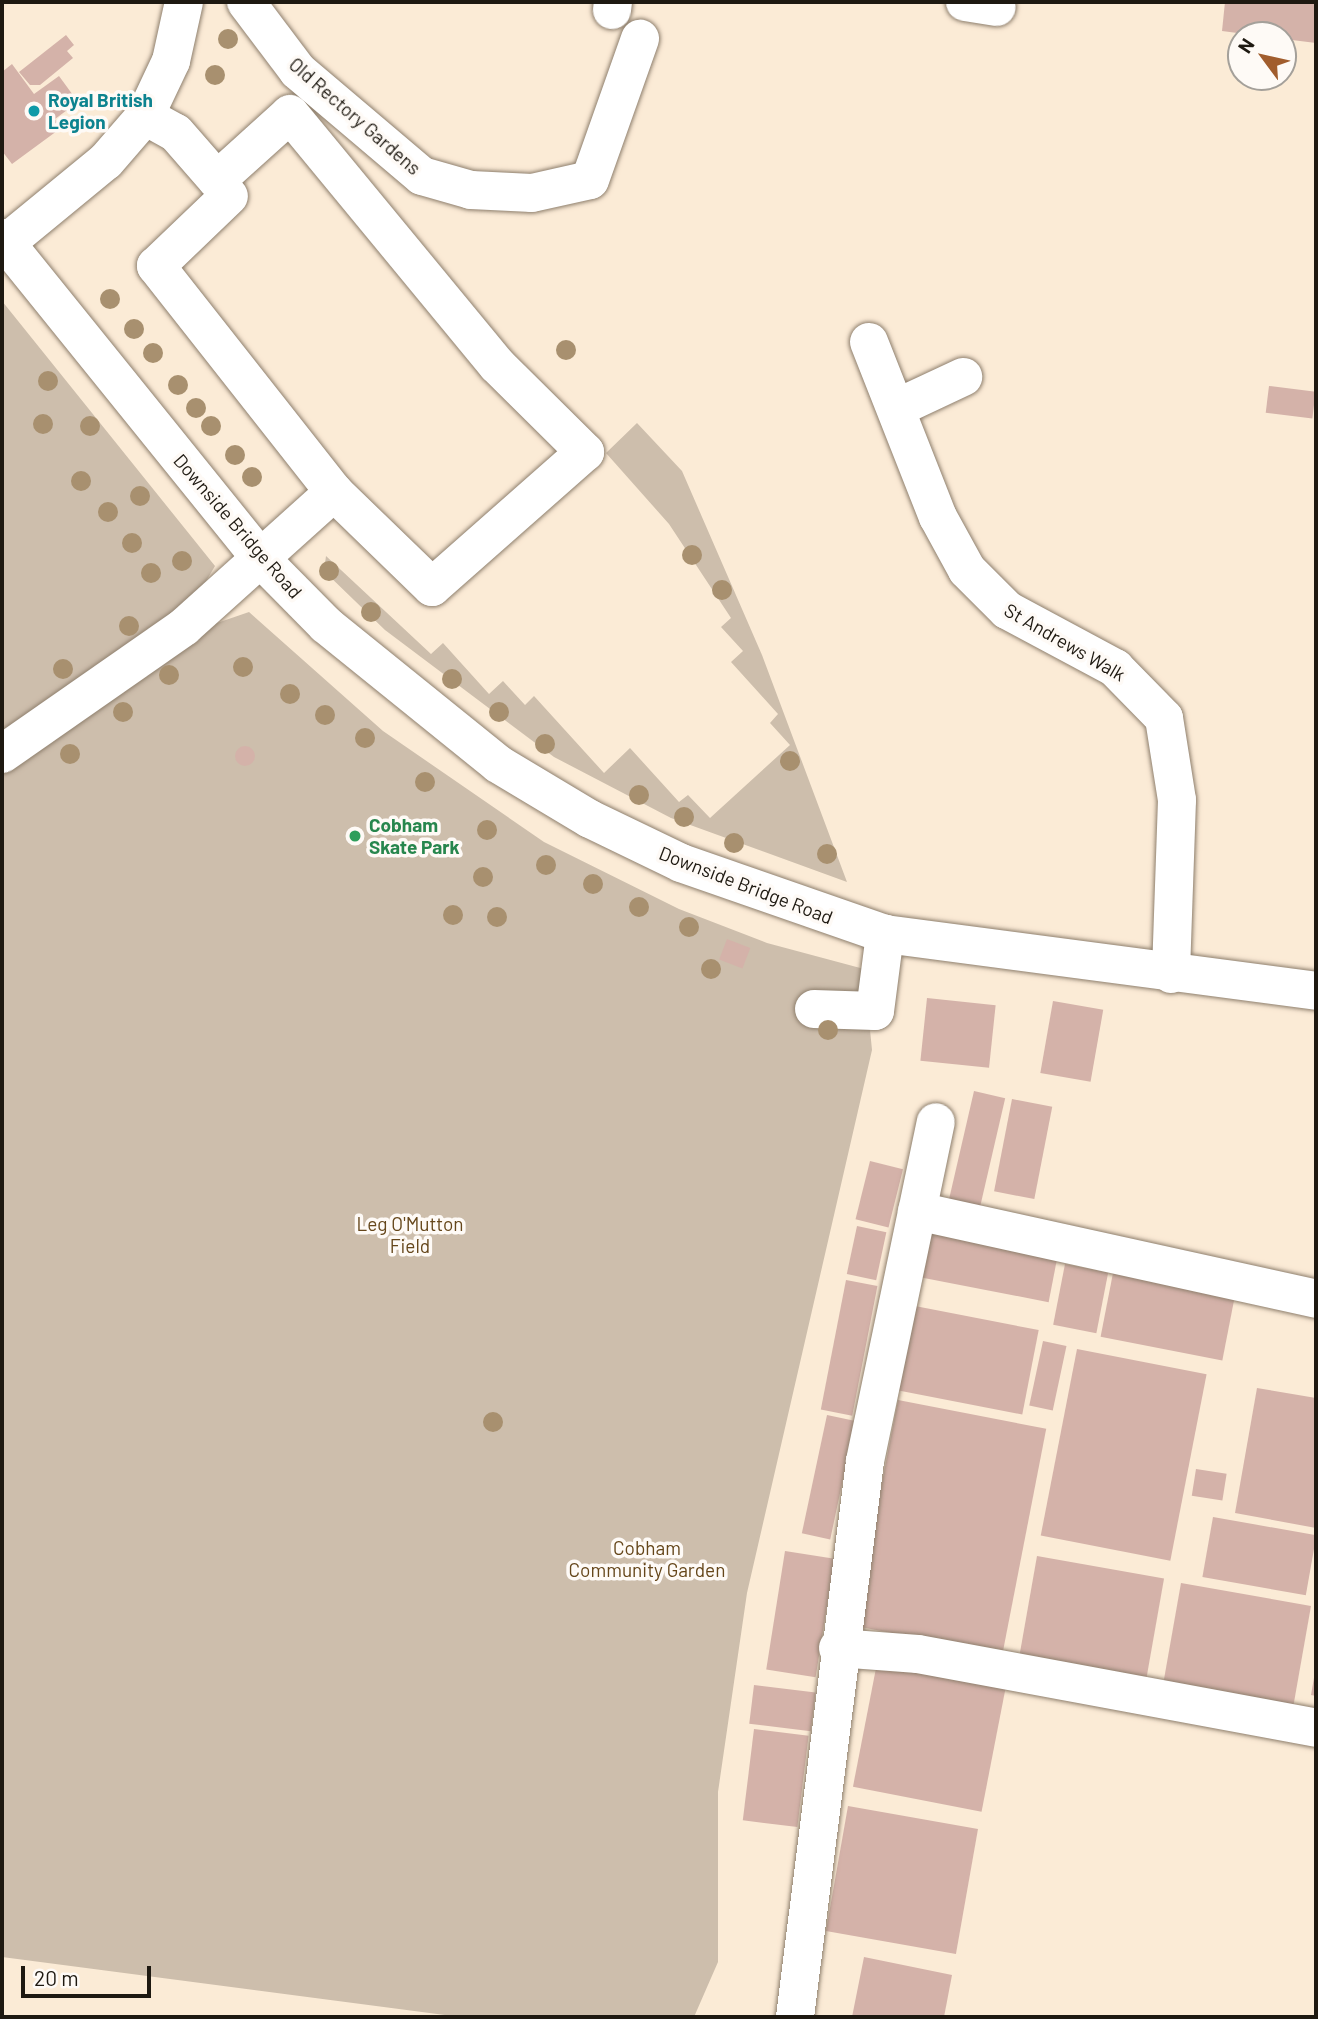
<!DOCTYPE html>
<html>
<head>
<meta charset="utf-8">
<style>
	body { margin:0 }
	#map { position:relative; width:1318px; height:2019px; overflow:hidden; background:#fbebd6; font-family:Barlow,sans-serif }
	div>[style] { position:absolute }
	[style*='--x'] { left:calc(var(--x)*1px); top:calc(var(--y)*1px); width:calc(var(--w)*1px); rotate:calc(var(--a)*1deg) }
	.green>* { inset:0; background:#cdbeac }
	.building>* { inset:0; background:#d4b2a9; transform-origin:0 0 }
	.round { border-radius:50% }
	.roads { filter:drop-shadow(0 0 2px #8e7f6d) drop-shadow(0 0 2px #8e7f6d) }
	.minor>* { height:38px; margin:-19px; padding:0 19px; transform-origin:19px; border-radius:19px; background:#fff }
	.trees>* { width:20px; height:20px; margin:-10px; border-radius:50%; background:#a8906f }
	.dots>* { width:19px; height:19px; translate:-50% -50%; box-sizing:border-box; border:4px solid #fefaf6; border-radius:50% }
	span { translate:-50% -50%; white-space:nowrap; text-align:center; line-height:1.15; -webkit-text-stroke:7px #fefaf6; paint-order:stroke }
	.culture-label { font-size:19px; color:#0d838f; font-weight:700 }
	.left { translate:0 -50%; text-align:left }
	.street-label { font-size:19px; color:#1e1911 }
	.leisure-label { font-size:19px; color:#27864d; font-weight:700 }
	.park-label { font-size:19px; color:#65461a }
	.frame { position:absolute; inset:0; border:4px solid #1e1911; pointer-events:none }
	.north { position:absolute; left:1227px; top:21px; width:70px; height:70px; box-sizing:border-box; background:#fefaf6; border:2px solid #a4a09a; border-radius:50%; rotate:303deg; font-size:19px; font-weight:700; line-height:28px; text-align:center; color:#1e1911 }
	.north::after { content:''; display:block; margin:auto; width:24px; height:32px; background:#a15d2d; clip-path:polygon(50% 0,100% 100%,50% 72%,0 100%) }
	.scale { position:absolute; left:21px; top:1966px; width:130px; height:32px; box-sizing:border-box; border:4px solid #1e1911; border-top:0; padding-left:9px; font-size:21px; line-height:24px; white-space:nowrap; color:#1e1911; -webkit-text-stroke:5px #fefaf6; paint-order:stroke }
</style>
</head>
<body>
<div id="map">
	<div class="green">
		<div style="clip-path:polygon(2px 301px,215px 566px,196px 598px,217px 623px,249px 612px,383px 731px,544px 842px,679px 909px,767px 943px,864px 969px,872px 1050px,747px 1593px,718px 1792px,718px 1962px,694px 2017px,460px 2017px,2px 1957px)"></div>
		<div style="clip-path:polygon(637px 423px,682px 471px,762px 655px,847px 882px,671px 818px,554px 757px,385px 630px,324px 571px,326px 556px,431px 654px,443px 643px,489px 694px,503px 681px,525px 705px,534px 696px,604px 773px,630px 748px,679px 802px,688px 795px,710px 818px,790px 745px,770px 723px,778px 714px,731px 662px,743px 651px,721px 627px,731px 618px,669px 524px,606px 453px)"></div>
	</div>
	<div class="building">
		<div style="clip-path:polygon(1225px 2px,1316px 2px,1316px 43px,1222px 31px)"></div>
		<div style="clip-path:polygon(66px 35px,74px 45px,67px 51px,73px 58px,40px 85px,30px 85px,19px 72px)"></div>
		<div style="clip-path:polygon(12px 64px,34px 94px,59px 76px,78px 102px,55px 119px,61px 128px,12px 164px,2px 151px,2px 72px)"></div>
		<div style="left:1269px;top:386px;width:47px;height:27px;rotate:7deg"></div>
		<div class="round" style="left:235px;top:746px;width:20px;height:20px"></div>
		<div style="left:727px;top:939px;width:25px;height:22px;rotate:21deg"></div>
		<div style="left:927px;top:998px;width:69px;height:63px;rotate:6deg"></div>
		<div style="left:1053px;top:1001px;width:51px;height:73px;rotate:10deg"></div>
		<div style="left:974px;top:1091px;width:32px;height:112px;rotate:13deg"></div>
		<div style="left:1012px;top:1099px;width:41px;height:94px;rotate:11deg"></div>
		<div style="left:870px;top:1161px;width:34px;height:60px;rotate:14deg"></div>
		<div style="left:857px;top:1226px;width:30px;height:49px;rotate:12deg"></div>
		<div style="left:929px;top:1231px;width:131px;height:47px;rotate:11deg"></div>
		<div style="left:1065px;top:1264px;width:44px;height:62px;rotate:11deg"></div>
		<div style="left:1113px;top:1273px;width:124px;height:65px;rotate:11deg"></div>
		<div style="left:846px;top:1280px;width:32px;height:132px;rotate:11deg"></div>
		<div style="left:915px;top:1306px;width:126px;height:86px;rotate:11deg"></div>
		<div style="left:1043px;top:1341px;width:24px;height:66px;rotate:12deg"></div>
		<div style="left:1077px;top:1349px;width:132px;height:190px;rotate:11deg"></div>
		<div style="clip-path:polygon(1257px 1388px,1316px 1398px,1316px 1528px,1235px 1513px)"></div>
		<div style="left:898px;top:1400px;width:151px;height:230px;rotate:11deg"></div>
		<div style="left:827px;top:1415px;width:29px;height:121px;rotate:12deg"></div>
		<div style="left:1196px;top:1469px;width:31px;height:27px;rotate:9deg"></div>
		<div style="left:1213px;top:1517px;width:105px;height:61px;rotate:10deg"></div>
		<div style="left:785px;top:1551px;width:50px;height:120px;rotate:9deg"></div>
		<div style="left:1037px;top:1556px;width:129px;height:104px;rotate:10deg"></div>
		<div style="left:1181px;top:1583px;width:132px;height:107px;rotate:10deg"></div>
		<div style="left:877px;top:1663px;width:131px;height:126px;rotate:11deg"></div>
		<div style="clip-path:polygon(1315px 1672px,1316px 1672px,1316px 1696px,1311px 1695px)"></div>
		<div style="left:754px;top:1685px;width:62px;height:39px;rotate:7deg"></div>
		<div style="left:754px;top:1729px;width:55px;height:92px;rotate:7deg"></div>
		<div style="left:848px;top:1806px;width:132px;height:127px;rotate:10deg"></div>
		<div style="clip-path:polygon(864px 1957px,952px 1975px,944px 2017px,852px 2017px)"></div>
	</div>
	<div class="roads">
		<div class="minor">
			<div style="--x:246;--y:2;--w:86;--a:53"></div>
			<div style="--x:298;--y:71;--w:162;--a:40.3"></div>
			<div style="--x:422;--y:176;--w:51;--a:15.9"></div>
			<div style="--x:471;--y:190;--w:61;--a:2.8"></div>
			<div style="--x:532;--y:193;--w:59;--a:-12.6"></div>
			<div style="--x:590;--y:180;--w:150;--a:-70.5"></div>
			<div style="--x:965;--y:2;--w:32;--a:9"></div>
			<div style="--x:612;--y:10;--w:8;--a:-83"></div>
			<div style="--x:145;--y:116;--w:35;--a:29"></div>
			<div style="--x:176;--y:133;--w:62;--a:48.9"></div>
			<div style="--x:217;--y:180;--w:98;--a:-42.1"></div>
			<div style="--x:290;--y:114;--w:325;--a:50.5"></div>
			<div style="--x:497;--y:365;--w:124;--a:44.7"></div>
			<div style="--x:585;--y:452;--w:204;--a:138.6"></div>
			<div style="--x:432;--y:587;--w:136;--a:-135.9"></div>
			<div style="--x:334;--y:492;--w:288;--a:-128.2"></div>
			<div style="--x:156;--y:266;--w:101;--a:-43.8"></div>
			<div style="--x:2;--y:238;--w:411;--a:51.1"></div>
			<div style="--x:260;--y:558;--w:94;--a:45.4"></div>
			<div style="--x:326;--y:625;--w:221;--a:38.9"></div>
			<div style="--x:498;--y:764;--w:107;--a:30.9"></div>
			<div style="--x:590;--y:819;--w:101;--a:25.8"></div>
			<div style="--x:681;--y:863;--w:216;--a:19.2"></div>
			<div style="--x:885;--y:934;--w:435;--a:7.5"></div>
			<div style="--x:6;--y:243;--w:129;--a:-39.4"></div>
			<div style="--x:106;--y:161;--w:60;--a:-49.1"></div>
			<div style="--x:145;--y:116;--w:61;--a:-64.7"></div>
			<div style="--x:171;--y:61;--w:60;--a:-77.6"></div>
			<div style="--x:869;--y:342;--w:188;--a:68.5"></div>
			<div style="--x:938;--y:517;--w:60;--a:61.3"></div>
			<div style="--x:967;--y:570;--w:57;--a:45"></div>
			<div style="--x:1007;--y:610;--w:123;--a:28.2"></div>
			<div style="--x:1115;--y:668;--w:70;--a:45.6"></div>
			<div style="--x:1164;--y:718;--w:83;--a:81"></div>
			<div style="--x:1177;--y:800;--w:174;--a:92"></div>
			<div style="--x:899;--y:407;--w:71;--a:-25.1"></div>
			<div style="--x:2;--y:754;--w:222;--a:-34.9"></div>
			<div style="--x:184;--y:627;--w:202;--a:-42"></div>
			<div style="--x:814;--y:1009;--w:61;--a:1.9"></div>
			<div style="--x:875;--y:1011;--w:78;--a:-82.6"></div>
			<div style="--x:917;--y:1211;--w:409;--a:12.4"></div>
			<div style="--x:838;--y:1648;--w:80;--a:4.3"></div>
			<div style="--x:918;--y:1654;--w:405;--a:10.5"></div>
			<div style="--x:795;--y:2017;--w:560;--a:-82.82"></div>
			<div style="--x:865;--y:1461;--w:346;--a:-78.2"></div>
		</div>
	</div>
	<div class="trees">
		<div style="left:228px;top:39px"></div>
		<div style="left:215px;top:75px"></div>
		<div style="left:110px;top:299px"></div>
		<div style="left:134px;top:329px"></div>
		<div style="left:566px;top:350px"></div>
		<div style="left:153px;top:353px"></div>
		<div style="left:48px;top:381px"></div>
		<div style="left:178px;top:385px"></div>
		<div style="left:196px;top:408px"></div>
		<div style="left:43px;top:424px"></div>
		<div style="left:90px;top:426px"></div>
		<div style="left:211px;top:426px"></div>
		<div style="left:235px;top:455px"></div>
		<div style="left:252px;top:477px"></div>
		<div style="left:81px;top:481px"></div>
		<div style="left:140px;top:496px"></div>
		<div style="left:108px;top:512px"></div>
		<div style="left:132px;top:543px"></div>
		<div style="left:692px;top:555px"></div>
		<div style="left:182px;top:561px"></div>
		<div style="left:329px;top:571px"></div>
		<div style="left:151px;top:573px"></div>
		<div style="left:722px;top:590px"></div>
		<div style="left:371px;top:612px"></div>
		<div style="left:129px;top:626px"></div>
		<div style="left:243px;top:667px"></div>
		<div style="left:63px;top:669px"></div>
		<div style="left:169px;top:675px"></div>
		<div style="left:452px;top:679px"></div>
		<div style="left:290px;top:694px"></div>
		<div style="left:123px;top:712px"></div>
		<div style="left:499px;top:712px"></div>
		<div style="left:325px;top:715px"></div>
		<div style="left:365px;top:738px"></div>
		<div style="left:545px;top:744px"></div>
		<div style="left:70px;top:754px"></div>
		<div style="left:790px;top:761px"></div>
		<div style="left:425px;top:782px"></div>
		<div style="left:639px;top:795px"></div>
		<div style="left:684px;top:817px"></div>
		<div style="left:487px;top:830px"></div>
		<div style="left:734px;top:843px"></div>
		<div style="left:827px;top:854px"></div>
		<div style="left:546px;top:865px"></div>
		<div style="left:483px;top:877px"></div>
		<div style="left:593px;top:884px"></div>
		<div style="left:639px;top:907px"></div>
		<div style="left:453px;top:915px"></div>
		<div style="left:497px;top:917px"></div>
		<div style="left:689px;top:927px"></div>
		<div style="left:711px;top:969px"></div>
		<div style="left:828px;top:1030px"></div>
		<div style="left:493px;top:1422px"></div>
	</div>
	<div class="dots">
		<div style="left:34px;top:111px;background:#0f9aa8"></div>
		<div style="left:355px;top:836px;background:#2e9e5b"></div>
	</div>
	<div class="culture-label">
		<span class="left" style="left:48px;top:111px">Royal British<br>Legion</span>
	</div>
	<div class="street-label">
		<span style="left:355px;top:116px;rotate:41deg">Old Rectory Gardens</span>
		<span style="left:238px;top:526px;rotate:49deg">Downside Bridge Road</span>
		<span style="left:1065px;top:642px;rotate:30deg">St Andrews Walk</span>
		<span style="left:746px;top:885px;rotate:21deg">Downside Bridge Road</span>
	</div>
	<div class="leisure-label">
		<span class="left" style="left:369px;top:836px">Cobham<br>Skate Park</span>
	</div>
	<div class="park-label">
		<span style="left:410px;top:1235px">Leg O'Mutton<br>Field</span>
		<span style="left:647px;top:1559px">Cobham<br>Community Garden</span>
	</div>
	<div class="frame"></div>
	<div class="north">N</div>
	<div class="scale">20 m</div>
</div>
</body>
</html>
